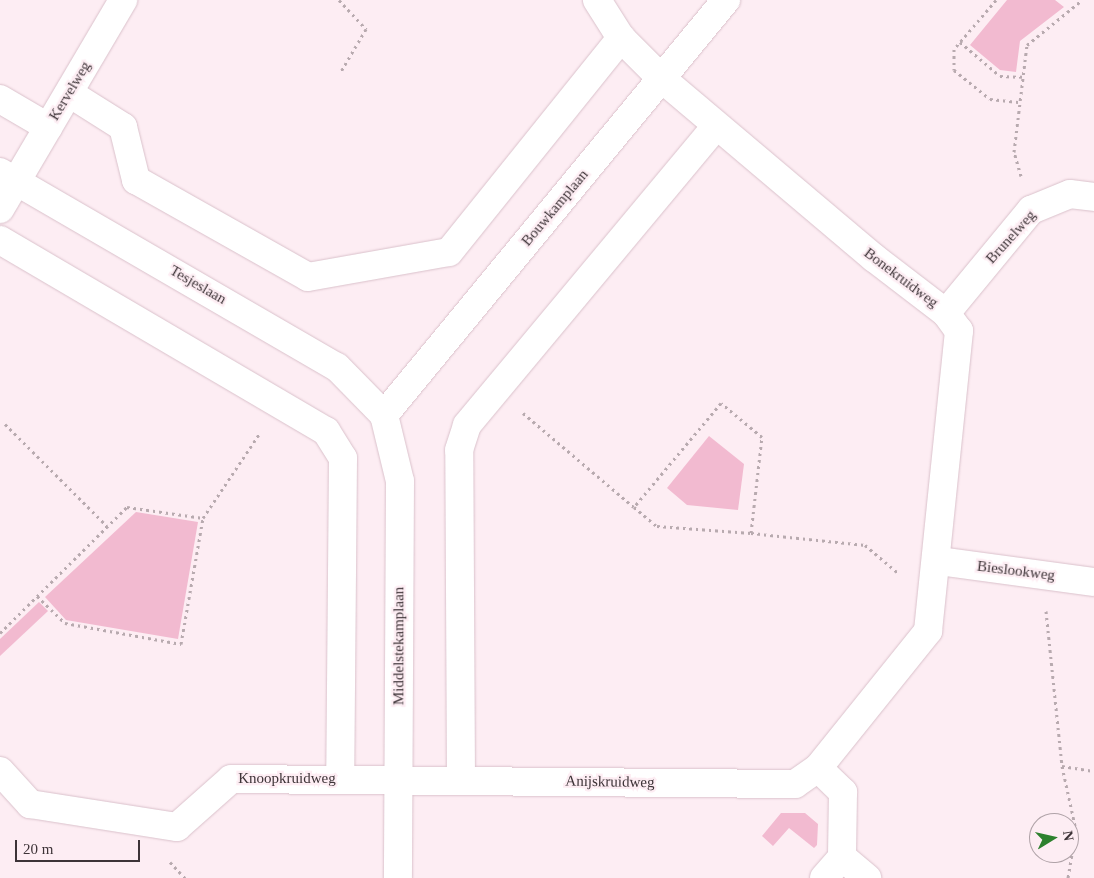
<!DOCTYPE html>
<html>
<head>
<meta charset="utf-8">
<style>
	body { margin:0 }
	#map { position:relative; width:1094px; height:878px; overflow:hidden; background:#fdedf3; font-family:Georgia,serif }
	div>[style] { position:absolute }
	[style*='--x'] { left:calc(var(--x)*1px); top:calc(var(--y)*1px); width:calc(var(--w)*1px); rotate:calc(var(--a)*1deg) }
	.green>* { inset:0; background:#f2bad0 }
	.path>* { height:3px; margin-top:-1.5px; transform-origin:0; background:repeating-linear-gradient(90deg,#b8aaaf 0 2.5px,transparent 0 6.5px) }
	.roads { filter:drop-shadow(0 0 1px #dac1cb) drop-shadow(0 0 1px #dac1cb) }
	.minor>* { height:28px; margin:-14px; padding:0 14px; transform-origin:14px; border-radius:14px; background:#fff }
	span { translate:-50% -50%; white-space:nowrap; text-align:center; line-height:1.15; -webkit-text-stroke:4.5px #fdedf3; paint-order:stroke }
	.street-label { font-size:15px; color:#3d3337 }
	.north { position:absolute; left:1029px; top:813px; width:50px; height:50px; box-sizing:border-box; background:#fdedf3; border:1px solid #b0a3a8; border-radius:50%; rotate:81deg; font-size:14px; font-weight:700; line-height:20px; text-align:center; color:#3d3337 }
	.north::after { content:''; display:block; margin:auto; width:18px; height:22px; background:#2d812e; clip-path:polygon(50% 0,100% 100%,50% 72%,0 100%) }
	.scale { position:absolute; left:15px; top:840px; width:125px; height:22px; box-sizing:border-box; border:2px solid #3d3337; border-top:0; padding-left:6px; font-size:15px; line-height:18px; white-space:nowrap; color:#3d3337; -webkit-text-stroke:4px #fdedf3; paint-order:stroke }
</style>
</head>
<body>
<div id="map">
	<div class="green">
		<div style="clip-path:polygon(1007px 0,1055px 0,1064px 7px,1020px 41px,1016px 72px,1000px 70px,970px 45px)"></div>
		<div style="clip-path:polygon(709px 436px,744px 464px,738px 510px,687px 505px,667px 488px)"></div>
		<div style="clip-path:polygon(136px 512px,198px 522px,178px 639px,66px 620px,45px 597px)"></div>
		<div style="clip-path:polygon(39px 602px,48px 611px,0 656px,0 639px)"></div>
		<div style="clip-path:polygon(781px 813px,805px 813px,818px 824px,817px 845px,814px 848px,789px 828px,773px 846px,762px 836px)"></div>
	</div>
	<div class="path">
		<div style="--x:339;--y:0;--w:40;--a:47"></div>
		<div style="--x:366;--y:29;--w:51;--a:120.6"></div>
		<div style="--x:996;--y:0;--w:65;--a:130.6"></div>
		<div style="--x:954;--y:49;--w:21;--a:90"></div>
		<div style="--x:954;--y:70;--w:46;--a:38.9"></div>
		<div style="--x:990;--y:99;--w:30;--a:6"></div>
		<div style="--x:960;--y:42;--w:52;--a:40.4"></div>
		<div style="--x:1000;--y:76;--w:23;--a:2"></div>
		<div style="--x:1021;--y:176;--w:25;--a:-106"></div>
		<div style="--x:1014;--y:152;--w:108;--a:-83.1"></div>
		<div style="--x:1027;--y:45;--w:71;--a:-39.3"></div>
		<div style="--x:523;--y:413;--w:145;--a:40.3"></div>
		<div style="--x:634;--y:507;--w:30;--a:40"></div>
		<div style="--x:657;--y:526;--w:94;--a:4.3"></div>
		<div style="--x:751;--y:533;--w:97;--a:-83.5"></div>
		<div style="--x:762;--y:437;--w:53;--a:-140.3"></div>
		<div style="--x:721;--y:403;--w:136;--a:129.9"></div>
		<div style="--x:5;--y:424;--w:144;--a:45"></div>
		<div style="--x:751;--y:533;--w:115;--a:6"></div>
		<div style="--x:865;--y:545;--w:42;--a:40.2"></div>
		<div style="--x:37;--y:596;--w:39;--a:44"></div>
		<div style="--x:65;--y:623;--w:118;--a:10.3"></div>
		<div style="--x:181;--y:644;--w:128;--a:-80.1"></div>
		<div style="--x:203;--y:518;--w:102;--a:-56.2"></div>
		<div style="--x:1046;--y:611;--w:156;--a:84.1"></div>
		<div style="--x:1062;--y:766;--w:66;--a:77.7"></div>
		<div style="--x:1076;--y:830;--w:49;--a:99.5"></div>
		<div style="--x:0;--y:633;--w:179;--a:-44.8"></div>
		<div style="--x:127;--y:507;--w:77;--a:8.2"></div>
		<div style="--x:1062;--y:766;--w:32;--a:9"></div>
		<div style="--x:170;--y:862;--w:22;--a:47"></div>
	</div>
	<div class="roads">
		<div class="minor">
			<div style="--x:69;--y:93;--w:64;--a:32.2"></div>
			<div style="--x:123;--y:127;--w:55;--a:76.2"></div>
			<div style="--x:136;--y:180;--w:197;--a:29.4"></div>
			<div style="--x:308;--y:277;--w:143;--a:-10.1"></div>
			<div style="--x:449;--y:252;--w:275;--a:-51.2"></div>
			<div style="--x:0;--y:99;--w:56;--a:30.3"></div>
			<div style="--x:0;--y:172;--w:389;--a:30.1"></div>
			<div style="--x:337;--y:367;--w:67;--a:45.6"></div>
			<div style="--x:0;--y:209;--w:243;--a:-59.5"></div>
			<div style="--x:0;--y:240;--w:378;--a:30.4"></div>
			<div style="--x:326;--y:431;--w:32;--a:58"></div>
			<div style="--x:343;--y:458;--w:321;--a:90.5"></div>
			<div style="--x:946;--y:313;--w:134;--a:-50.5"></div>
			<div style="--x:1031;--y:210;--w:42;--a:-22.3"></div>
			<div style="--x:1070;--y:194;--w:24;--a:7"></div>
			<div style="--x:384;--y:415;--w:538;--a:-50.51"></div>
			<div style="--x:384;--y:415;--w:68;--a:76.4"></div>
			<div style="--x:400;--y:481;--w:397;--a:90.3"></div>
			<div style="--x:939;--y:561;--w:156;--a:7.7"></div>
			<div style="--x:818;--y:768;--w:35;--a:44"></div>
			<div style="--x:843;--y:792;--w:65;--a:90.9"></div>
			<div style="--x:842;--y:857;--w:33;--a:40"></div>
			<div style="--x:0;--y:771;--w:45;--a:47.7"></div>
			<div style="--x:30;--y:804;--w:149;--a:8.9"></div>
			<div style="--x:177;--y:827;--w:72;--a:-41.6"></div>
			<div style="--x:231;--y:779;--w:564;--a:0.51"></div>
			<div style="--x:795;--y:784;--w:28;--a:-35"></div>
			<div style="--x:818;--y:768;--w:176;--a:-51.2"></div>
			<div style="--x:928;--y:631;--w:302;--a:-84.1"></div>
			<div style="--x:959;--y:331;--w:22;--a:-126"></div>
			<div style="--x:946;--y:313;--w:91;--a:-142.6"></div>
			<div style="--x:874;--y:258;--w:277;--a:-139.8"></div>
			<div style="--x:662;--y:79;--w:58;--a:-135"></div>
			<div style="--x:621;--y:38;--w:45;--a:-122.3"></div>
			<div style="--x:461;--y:780;--w:330;--a:-90.3"></div>
			<div style="--x:459;--y:450;--w:26;--a:-72"></div>
			<div style="--x:467;--y:425;--w:389;--a:-50.2"></div>
			<div style="--x:824;--y:878;--w:28;--a:-49"></div>
		</div>
	</div>
	<div class="street-label">
		<span style="left:70px;top:91px;rotate:-59deg">Kervelweg</span>
		<span style="left:555px;top:208px;rotate:-50deg">Bouwkamplaan</span>
		<span style="left:1011px;top:237px;rotate:-48deg">Brunelweg</span>
		<span style="left:901px;top:278px;rotate:37deg">Bonekruidweg</span>
		<span style="left:198px;top:285px;rotate:30deg">Tesjeslaan</span>
		<span style="left:1016px;top:571px;rotate:7deg">Bieslookweg</span>
		<span style="left:399px;top:646px;rotate:-90deg">Middelstekamplaan</span>
		<span style="left:287px;top:779px">Knoopkruidweg</span>
		<span style="left:610px;top:782px;rotate:1deg">Anijskruidweg</span>
	</div>
	<div class="north">N</div>
	<div class="scale">20 m</div>
</div>
</body>
</html>
